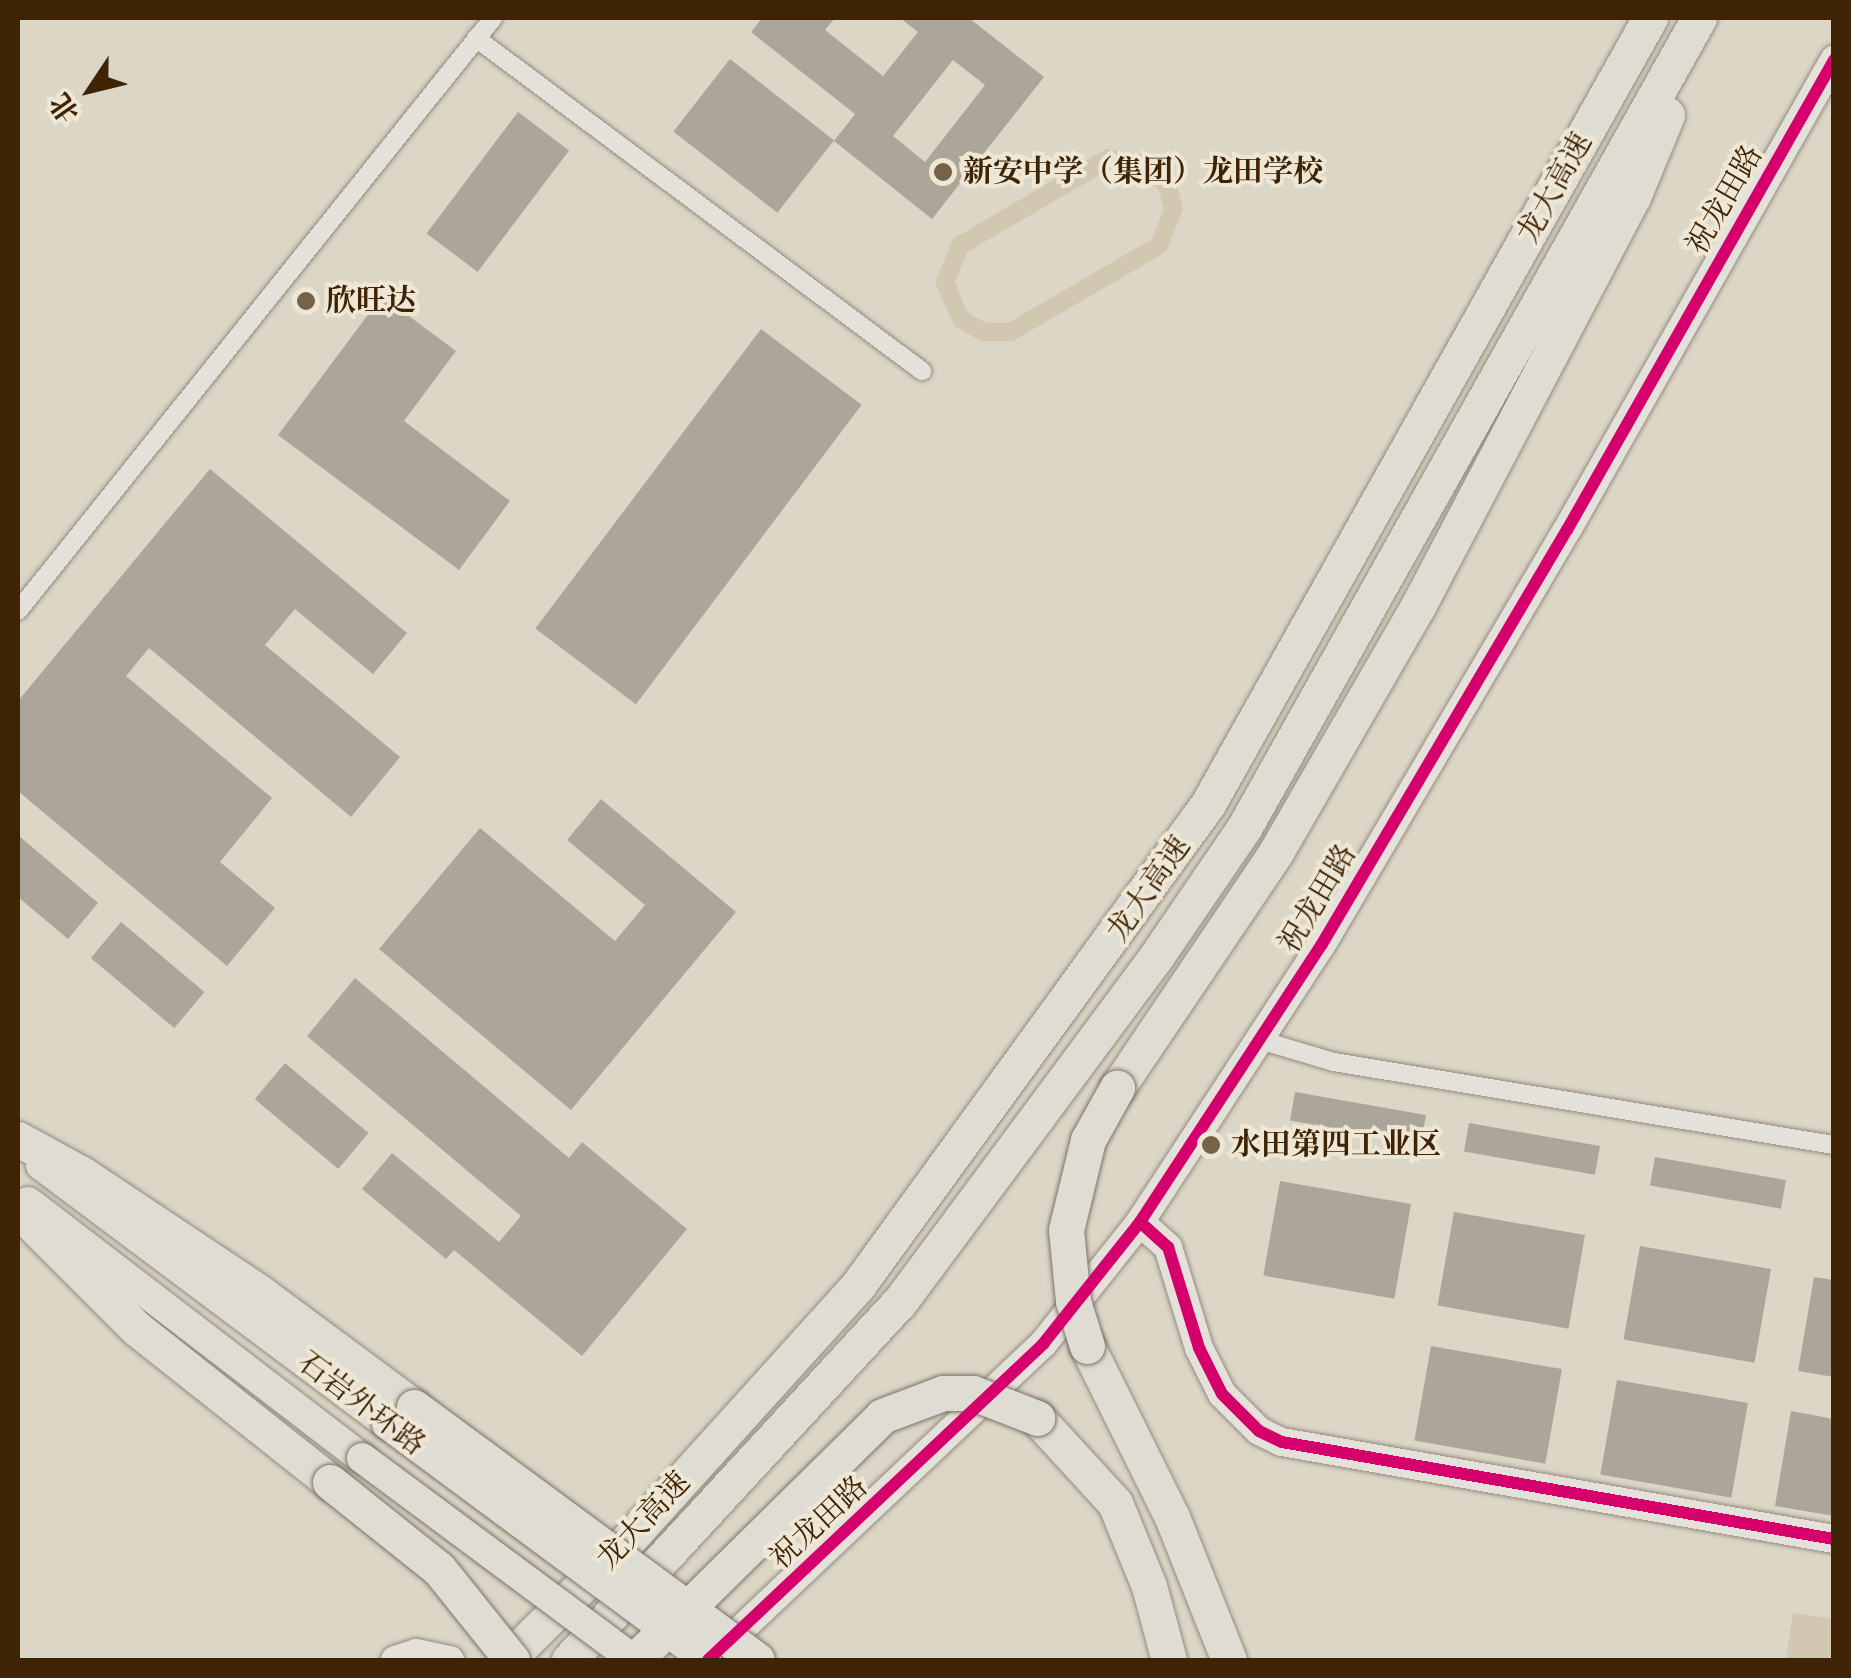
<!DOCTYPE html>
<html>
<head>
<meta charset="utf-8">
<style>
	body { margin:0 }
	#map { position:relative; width:1851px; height:1678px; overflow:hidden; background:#dcd6c7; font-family:"IM FELL Double Pica","Noto Serif SC",serif }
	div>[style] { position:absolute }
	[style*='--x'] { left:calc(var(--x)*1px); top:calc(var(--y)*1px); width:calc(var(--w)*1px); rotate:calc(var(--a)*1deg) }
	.green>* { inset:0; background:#d2c7b1 }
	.building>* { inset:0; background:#aca69a; transform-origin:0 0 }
	.roads { filter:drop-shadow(0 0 2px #938c7f) drop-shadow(0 0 2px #938c7f) }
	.street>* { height:18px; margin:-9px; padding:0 9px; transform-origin:9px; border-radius:9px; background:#e4e1da }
	.secondary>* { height:28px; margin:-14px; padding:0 14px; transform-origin:14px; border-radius:14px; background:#e4e1da }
	.primary>* { height:30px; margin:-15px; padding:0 15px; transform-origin:15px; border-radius:15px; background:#dfdcd4 }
	.highway>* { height:35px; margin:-17.5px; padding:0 17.5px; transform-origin:17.5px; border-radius:17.5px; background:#dfdcd4 }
	.bridges { filter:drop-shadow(0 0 2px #7b7367) drop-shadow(0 0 2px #7b7367) }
	.primary-bridge>* { height:30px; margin:-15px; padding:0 15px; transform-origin:15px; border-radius:15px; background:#dfdcd4 }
	.highway-bridge>* { height:35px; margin:-17.5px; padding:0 17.5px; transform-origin:17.5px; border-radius:17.5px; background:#dfdcd4 }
	.cycleway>* { height:12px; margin:-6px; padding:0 6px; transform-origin:6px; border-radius:6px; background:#d6006c }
	.dots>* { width:28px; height:28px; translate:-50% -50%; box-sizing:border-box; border:5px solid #eee7d5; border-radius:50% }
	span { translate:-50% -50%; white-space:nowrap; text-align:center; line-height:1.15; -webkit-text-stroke:8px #eee7d5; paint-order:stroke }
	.poi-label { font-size:30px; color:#3e2305; font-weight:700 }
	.left { translate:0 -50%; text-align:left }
	.street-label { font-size:30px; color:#3e2305 }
	.frame { position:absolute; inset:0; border:20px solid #3e2305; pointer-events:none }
	.north { position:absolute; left:40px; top:40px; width:100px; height:100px; -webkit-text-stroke:8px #eee7d5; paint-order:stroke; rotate:235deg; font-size:28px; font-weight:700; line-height:40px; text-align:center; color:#3e2305 }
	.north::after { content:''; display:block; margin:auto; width:35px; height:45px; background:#3e2305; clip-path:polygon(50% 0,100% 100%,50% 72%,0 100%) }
</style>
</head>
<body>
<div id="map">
	<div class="green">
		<div style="clip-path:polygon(evenodd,1106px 149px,1153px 156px,1175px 178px,1183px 209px,1166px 252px,1013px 341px,981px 341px,954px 326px,935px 282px,953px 239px,1106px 149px,1111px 168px,1133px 168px,1158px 188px,1164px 209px,1152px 239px,1008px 323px,986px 323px,967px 312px,955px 282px,967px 252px,1111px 168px)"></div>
		<div style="clip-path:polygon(1793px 1613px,1833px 1619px,1833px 1660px,1786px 1660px)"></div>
	</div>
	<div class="building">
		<div style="clip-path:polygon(evenodd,762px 18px,835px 18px,825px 30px,883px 76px,918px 32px,900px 18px,969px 18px,1044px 77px,932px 219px,834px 141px,855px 114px,751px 32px,762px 18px,953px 60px,985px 85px,925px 162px,893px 136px,953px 60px)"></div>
		<div style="left:730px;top:59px;width:132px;height:92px;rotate:38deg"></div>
		<div style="left:518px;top:112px;width:64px;height:152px;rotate:37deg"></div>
		<div style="clip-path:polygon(382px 296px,456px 351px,404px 421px,510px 501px,459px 570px,278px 435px)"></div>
		<div style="left:761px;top:329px;width:126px;height:375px;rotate:37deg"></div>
		<div style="clip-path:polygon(210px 469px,407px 633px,373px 674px,295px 609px,265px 645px,400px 757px,351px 817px,149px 648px,126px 676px,272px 798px,220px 862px,275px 908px,227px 966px,18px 791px,18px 701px)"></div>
		<div style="clip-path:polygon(601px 799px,736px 912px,571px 1110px,379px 949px,480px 828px,615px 941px,645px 905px,567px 840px)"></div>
		<div style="clip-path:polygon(18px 835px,98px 903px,68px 939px,18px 897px)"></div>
		<div style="left:121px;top:922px;width:109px;height:47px;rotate:40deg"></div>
		<div style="clip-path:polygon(355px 978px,569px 1158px,582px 1142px,687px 1229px,582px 1356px,454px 1250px,446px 1259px,362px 1189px,392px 1153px,499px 1242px,521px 1216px,307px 1036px)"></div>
		<div style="left:285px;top:1063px;width:109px;height:47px;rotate:40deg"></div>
		<div style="left:1295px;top:1092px;width:133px;height:29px;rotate:10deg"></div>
		<div style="left:1469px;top:1123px;width:133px;height:29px;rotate:10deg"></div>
		<div style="left:1655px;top:1157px;width:133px;height:29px;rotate:10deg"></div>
		<div style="left:1280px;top:1181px;width:133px;height:96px;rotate:10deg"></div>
		<div style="left:1454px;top:1212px;width:133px;height:95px;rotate:10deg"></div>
		<div style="left:1640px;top:1246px;width:133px;height:95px;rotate:10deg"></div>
		<div style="clip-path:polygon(1814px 1277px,1834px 1280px,1834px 1377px,1798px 1371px)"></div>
		<div style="left:1431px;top:1346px;width:133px;height:96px;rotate:10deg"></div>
		<div style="left:1617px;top:1380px;width:133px;height:96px;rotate:10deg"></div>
		<div style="clip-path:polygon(1791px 1411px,1834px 1419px,1834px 1516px,1775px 1506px)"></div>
	</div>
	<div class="roads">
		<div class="street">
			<div style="--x:476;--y:38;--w:557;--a:36.75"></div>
			<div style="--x:18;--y:611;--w:760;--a:-51.3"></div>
			<div style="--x:1260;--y:1040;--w:77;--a:16.6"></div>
			<div style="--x:1334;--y:1062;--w:507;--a:9.43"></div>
		</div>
		<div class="secondary">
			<div style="--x:1140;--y:1222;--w:38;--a:42"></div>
			<div style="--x:1168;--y:1247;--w:106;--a:72.9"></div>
			<div style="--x:1199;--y:1348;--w:51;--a:63.4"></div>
			<div style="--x:1222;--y:1394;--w:52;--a:45"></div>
			<div style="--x:1259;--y:1431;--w:25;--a:26"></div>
			<div style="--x:1282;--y:1442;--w:560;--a:9.97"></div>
			<div style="--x:717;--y:1652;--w:448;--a:-43.4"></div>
			<div style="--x:1043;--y:1344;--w:156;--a:-51.5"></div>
			<div style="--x:1140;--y:1222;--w:332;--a:-56.8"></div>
			<div style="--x:1322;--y:944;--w:481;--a:-59.4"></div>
			<div style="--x:1567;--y:530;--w:541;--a:-60.4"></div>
			<div style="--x:395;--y:1660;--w:22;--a:-18"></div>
			<div style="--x:416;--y:1653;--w:35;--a:12"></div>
		</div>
		<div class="primary">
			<div style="--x:41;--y:1165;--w:432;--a:36.8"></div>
			<div style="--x:28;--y:1202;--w:421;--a:37.5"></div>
		</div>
		<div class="highway">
			<div style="--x:1117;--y:1088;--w:285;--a:-56"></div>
			<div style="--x:1276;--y:852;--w:282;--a:-60"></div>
			<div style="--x:1417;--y:608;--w:464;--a:-62.3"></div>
			<div style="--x:1633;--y:197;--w:89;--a:-67.5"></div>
			<div style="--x:18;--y:1139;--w:73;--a:28.7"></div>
			<div style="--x:82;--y:1174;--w:213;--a:33.7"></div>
			<div style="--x:259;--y:1292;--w:193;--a:36.6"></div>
			<div style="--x:18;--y:1210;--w:167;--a:45"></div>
			<div style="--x:136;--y:1328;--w:248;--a:38.4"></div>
			<div style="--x:1087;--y:1346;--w:191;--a:63.6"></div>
			<div style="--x:1172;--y:1517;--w:154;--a:68.3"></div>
			<div style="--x:1037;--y:1418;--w:115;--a:47.5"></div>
			<div style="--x:1115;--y:1503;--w:90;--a:67.7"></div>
			<div style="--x:1149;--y:1586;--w:77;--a:74.9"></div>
			<div style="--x:507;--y:1660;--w:170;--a:-44.8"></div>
			<div style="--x:628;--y:1540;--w:345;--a:-47.9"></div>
			<div style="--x:859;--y:1284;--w:593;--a:-53.98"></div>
			<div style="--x:1208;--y:804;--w:902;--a:-60.65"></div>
			<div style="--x:569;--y:1660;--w:486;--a:-47.3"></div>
			<div style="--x:899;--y:1303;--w:431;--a:-53.4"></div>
			<div style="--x:1156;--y:957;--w:156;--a:-55.7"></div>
			<div style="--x:1244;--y:828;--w:929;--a:-60.68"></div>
		</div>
	</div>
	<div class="bridges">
		<div class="primary-bridge">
			<div style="--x:387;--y:1424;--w:397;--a:36.5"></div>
			<div style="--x:362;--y:1458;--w:339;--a:36.6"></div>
		</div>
		<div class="highway-bridge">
			<div style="--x:1087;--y:1346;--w:47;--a:-107.3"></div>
			<div style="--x:1073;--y:1301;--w:71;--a:-95.6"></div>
			<div style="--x:1066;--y:1230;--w:93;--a:-76.3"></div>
			<div style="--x:1088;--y:1140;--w:60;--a:-60.9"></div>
			<div style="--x:414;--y:1407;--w:426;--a:36.4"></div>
			<div style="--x:330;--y:1482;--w:139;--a:38.6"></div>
			<div style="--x:439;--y:1569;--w:117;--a:51.3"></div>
			<div style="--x:635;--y:1660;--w:347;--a:-44.6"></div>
			<div style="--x:882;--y:1416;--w:65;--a:-20.7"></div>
			<div style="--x:943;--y:1393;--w:30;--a:0"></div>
			<div style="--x:973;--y:1393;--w:69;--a:21.3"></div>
		</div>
	</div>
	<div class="cycleway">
		<div style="--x:1140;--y:1222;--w:38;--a:42"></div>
		<div style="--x:1168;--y:1247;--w:106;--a:72.9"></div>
		<div style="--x:1199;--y:1348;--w:51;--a:63.4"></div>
		<div style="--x:1222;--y:1394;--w:52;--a:45"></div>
		<div style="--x:1259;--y:1431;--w:25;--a:26"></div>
		<div style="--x:1282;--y:1442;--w:560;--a:9.97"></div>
		<div style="--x:708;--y:1660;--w:461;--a:-43.3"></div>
		<div style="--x:1043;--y:1344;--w:156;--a:-51.5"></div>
		<div style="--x:1140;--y:1222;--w:332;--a:-56.8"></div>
		<div style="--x:1322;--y:944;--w:481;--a:-59.4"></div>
		<div style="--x:1567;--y:530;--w:541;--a:-60.4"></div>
	</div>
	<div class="dots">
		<div style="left:943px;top:172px;background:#756249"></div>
		<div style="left:306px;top:301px;background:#756249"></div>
		<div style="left:1211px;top:1145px;background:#756249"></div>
	</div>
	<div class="poi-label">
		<span class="left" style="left:963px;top:172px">新安中学（集团）龙田学校</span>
		<span class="left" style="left:326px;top:301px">欣旺达</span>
		<span class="left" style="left:1231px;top:1145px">水田第四工业区</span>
	</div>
	<div class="street-label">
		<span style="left:1555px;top:188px;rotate:-61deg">龙大高速</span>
		<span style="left:1725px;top:200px;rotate:-60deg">祝龙田路</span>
		<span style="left:1149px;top:889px;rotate:-55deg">龙大高速</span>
		<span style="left:1318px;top:899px;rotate:-59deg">祝龙田路</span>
		<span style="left:361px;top:1404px;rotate:37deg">石岩外环路</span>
		<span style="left:644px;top:1521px;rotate:-47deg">龙大高速</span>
		<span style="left:819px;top:1523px;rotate:-43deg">祝龙田路</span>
	</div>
	<div class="frame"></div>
	<div class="north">北</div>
</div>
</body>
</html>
